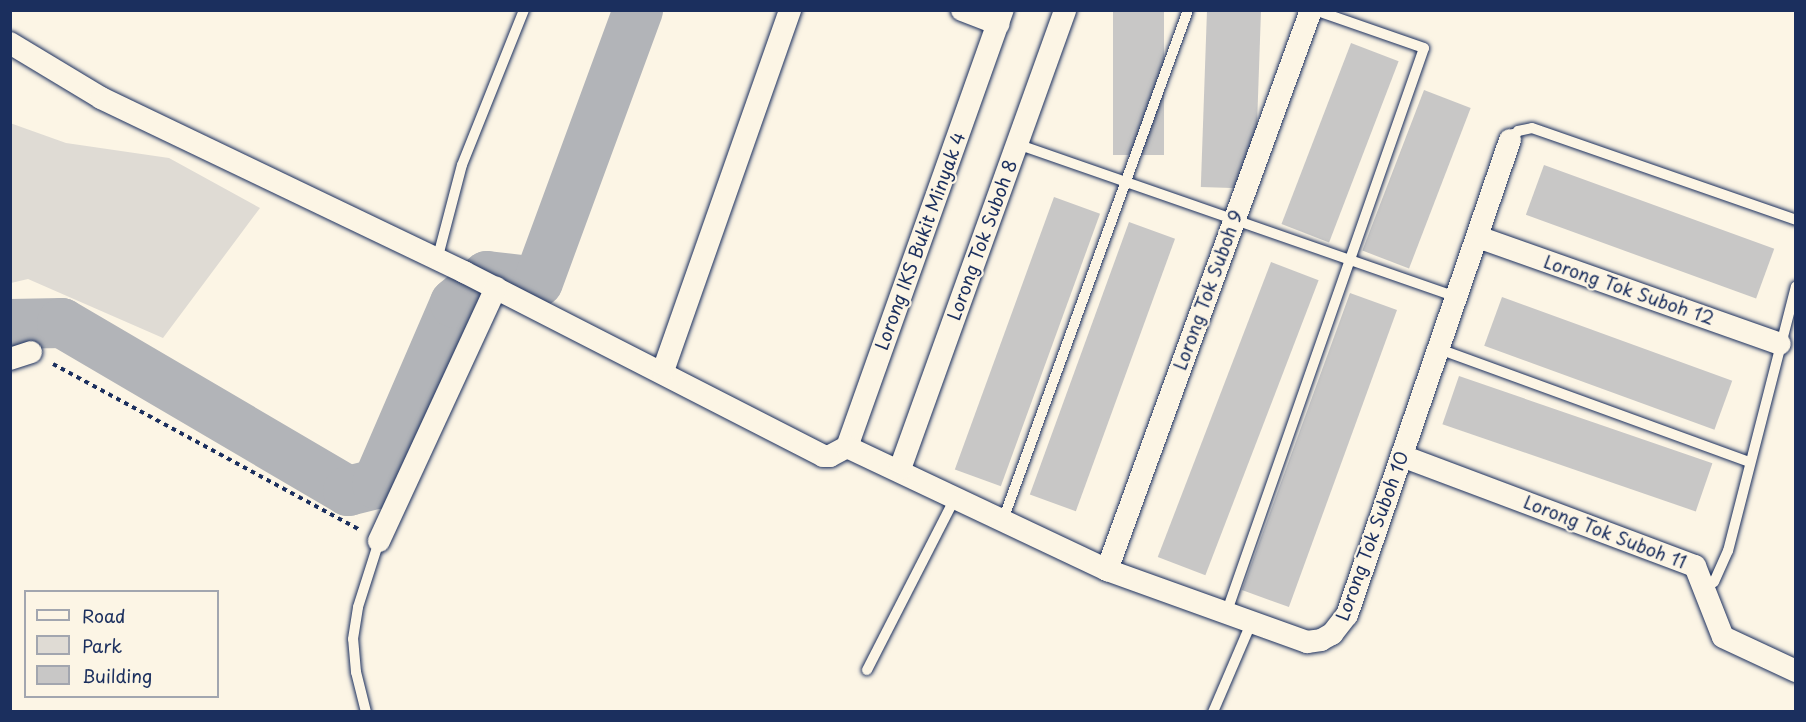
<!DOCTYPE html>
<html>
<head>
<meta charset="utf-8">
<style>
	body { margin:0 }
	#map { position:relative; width:1806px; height:722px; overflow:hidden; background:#fcf5e5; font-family:"Playpen Sans",sans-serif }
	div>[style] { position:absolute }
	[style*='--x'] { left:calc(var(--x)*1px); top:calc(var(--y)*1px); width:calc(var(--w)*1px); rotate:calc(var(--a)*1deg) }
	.green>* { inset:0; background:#dfdbd4 }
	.river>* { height:50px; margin:-25px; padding:0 25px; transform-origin:25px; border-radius:25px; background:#b2b4b8 }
	.building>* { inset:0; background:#c8c7c6; transform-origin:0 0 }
	.path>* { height:4px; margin-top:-2px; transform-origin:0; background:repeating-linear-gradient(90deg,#1b2f5e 0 4.5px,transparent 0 9px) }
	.roads { filter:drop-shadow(0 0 2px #1b2f5e) drop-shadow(0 0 2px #1b2f5e) }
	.lane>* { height:10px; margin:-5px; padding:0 5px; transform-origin:5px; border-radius:5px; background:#fcf5e5 }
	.street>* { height:22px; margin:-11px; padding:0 11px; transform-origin:11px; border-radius:11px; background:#fcf5e5 }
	span { translate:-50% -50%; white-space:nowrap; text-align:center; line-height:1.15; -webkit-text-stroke:4.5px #fcf5e5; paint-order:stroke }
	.street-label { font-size:18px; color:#1b2f5e }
	.frame { position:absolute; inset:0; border:12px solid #1b2f5e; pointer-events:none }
	.legend { position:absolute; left:24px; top:590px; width:195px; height:108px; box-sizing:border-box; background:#fcf5e5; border:2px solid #a2a6af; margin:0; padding:8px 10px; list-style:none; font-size:18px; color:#1b2f5e }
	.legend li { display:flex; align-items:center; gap:12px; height:30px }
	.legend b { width:30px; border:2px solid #a2a6af }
</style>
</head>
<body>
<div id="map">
	<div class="green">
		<div style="clip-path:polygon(10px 123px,66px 143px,169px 158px,260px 208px,163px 338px,28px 279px,11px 283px)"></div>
	</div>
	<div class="river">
		<div style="--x:10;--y:324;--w:52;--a:-1.1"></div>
		<div style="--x:62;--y:323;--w:332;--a:30.4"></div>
		<div style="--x:348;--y:491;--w:30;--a:-14"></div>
		<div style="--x:377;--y:484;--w:197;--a:-66.7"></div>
		<div style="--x:455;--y:303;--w:42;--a:-40.2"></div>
		<div style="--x:487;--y:276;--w:51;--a:6.7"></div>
		<div style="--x:538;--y:282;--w:290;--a:-69.8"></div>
	</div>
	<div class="building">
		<div style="left:1113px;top:10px;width:51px;height:145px"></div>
		<div style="left:1207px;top:10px;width:54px;height:177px;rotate:2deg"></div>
		<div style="left:1351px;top:43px;width:51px;height:194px;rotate:21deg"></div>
		<div style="left:1424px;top:90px;width:50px;height:172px;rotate:21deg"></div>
		<div style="left:1544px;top:165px;width:245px;height:53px;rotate:20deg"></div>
		<div style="left:1054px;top:197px;width:49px;height:290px;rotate:20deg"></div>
		<div style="left:1129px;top:222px;width:49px;height:290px;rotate:20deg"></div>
		<div style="left:1271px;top:262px;width:51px;height:316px;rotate:21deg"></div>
		<div style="left:1350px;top:293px;width:50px;height:316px;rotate:20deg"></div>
		<div style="left:1502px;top:297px;width:245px;height:52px;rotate:20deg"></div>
		<div style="left:1459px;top:376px;width:268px;height:51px;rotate:19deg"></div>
	</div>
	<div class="path">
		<div style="--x:53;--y:364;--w:347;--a:28.4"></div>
	</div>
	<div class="roads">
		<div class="lane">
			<div style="--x:1510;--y:140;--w:12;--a:-48"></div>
			<div style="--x:1518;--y:131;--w:14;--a:-12"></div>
			<div style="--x:1532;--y:128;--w:280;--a:19.2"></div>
			<div style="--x:1017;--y:144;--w:466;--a:19.2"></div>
			<div style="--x:437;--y:260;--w:98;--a:-75.3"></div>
			<div style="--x:462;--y:165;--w:167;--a:-68.2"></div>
			<div style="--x:1439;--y:349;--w:330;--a:20"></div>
			<div style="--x:1003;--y:520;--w:543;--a:-70.06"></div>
			<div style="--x:1704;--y:585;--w:10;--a:-17"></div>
			<div style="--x:1714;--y:582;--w:34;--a:-66"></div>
			<div style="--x:1728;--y:551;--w:273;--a:-75.6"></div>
			<div style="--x:1227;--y:611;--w:596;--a:-70.71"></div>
			<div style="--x:1424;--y:48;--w:115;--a:-160.8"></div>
			<div style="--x:867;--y:670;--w:193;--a:-62.9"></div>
			<div style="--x:366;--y:712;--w:41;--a:-104"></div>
			<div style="--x:356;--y:672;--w:33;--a:-95"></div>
			<div style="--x:353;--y:639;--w:32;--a:-81"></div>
			<div style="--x:358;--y:607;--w:69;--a:-72.3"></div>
			<div style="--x:1213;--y:712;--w:99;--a:-66.8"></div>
		</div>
		<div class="street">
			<div style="--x:962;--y:10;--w:39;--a:21"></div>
			<div style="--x:10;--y:43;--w:106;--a:31.1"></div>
			<div style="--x:101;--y:98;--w:403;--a:25.6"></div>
			<div style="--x:464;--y:272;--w:403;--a:27.1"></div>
			<div style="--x:823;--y:456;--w:7;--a:0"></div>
			<div style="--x:830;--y:456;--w:19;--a:-28"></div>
			<div style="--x:847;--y:447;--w:464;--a:-70.4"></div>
			<div style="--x:1478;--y:237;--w:320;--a:19.5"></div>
			<div style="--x:10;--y:359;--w:22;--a:-18"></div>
			<div style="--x:663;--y:371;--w:383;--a:-70.6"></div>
			<div style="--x:847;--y:447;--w:288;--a:25.3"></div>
			<div style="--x:1107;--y:570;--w:213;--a:19.8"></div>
			<div style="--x:1307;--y:642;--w:14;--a:-8"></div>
			<div style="--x:1321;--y:640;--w:13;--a:-29"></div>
			<div style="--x:1332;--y:634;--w:24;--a:-52"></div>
			<div style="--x:1347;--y:615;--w:502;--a:-71.06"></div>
			<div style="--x:1402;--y:456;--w:313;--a:20.6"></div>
			<div style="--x:1695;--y:566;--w:76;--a:68.5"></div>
			<div style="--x:1723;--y:637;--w:81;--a:25"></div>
			<div style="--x:900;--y:469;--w:488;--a:-70.2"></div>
			<div style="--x:379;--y:541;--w:279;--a:-65.2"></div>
			<div style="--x:1107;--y:570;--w:596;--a:-69.98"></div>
		</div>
	</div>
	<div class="street-label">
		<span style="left:982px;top:240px;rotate:-70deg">Lorong Tok Suboh 8</span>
		<span style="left:920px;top:241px;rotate:-70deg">Lorong IKS Bukit Minyak 4</span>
		<span style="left:1208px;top:290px;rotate:-70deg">Lorong Tok Suboh 9</span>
		<span style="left:1629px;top:290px;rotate:19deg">Lorong Tok Suboh 12</span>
		<span style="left:1605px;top:532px;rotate:21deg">Lorong Tok Suboh 11</span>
		<span style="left:1372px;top:536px;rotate:-70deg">Lorong Tok Suboh 10</span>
	</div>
	<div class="frame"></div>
	<ul class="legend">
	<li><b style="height:8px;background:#fcf5e5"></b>Road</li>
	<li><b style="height:16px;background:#dfdbd4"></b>Park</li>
	<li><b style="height:16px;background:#c8c7c6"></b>Building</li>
	</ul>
</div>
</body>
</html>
